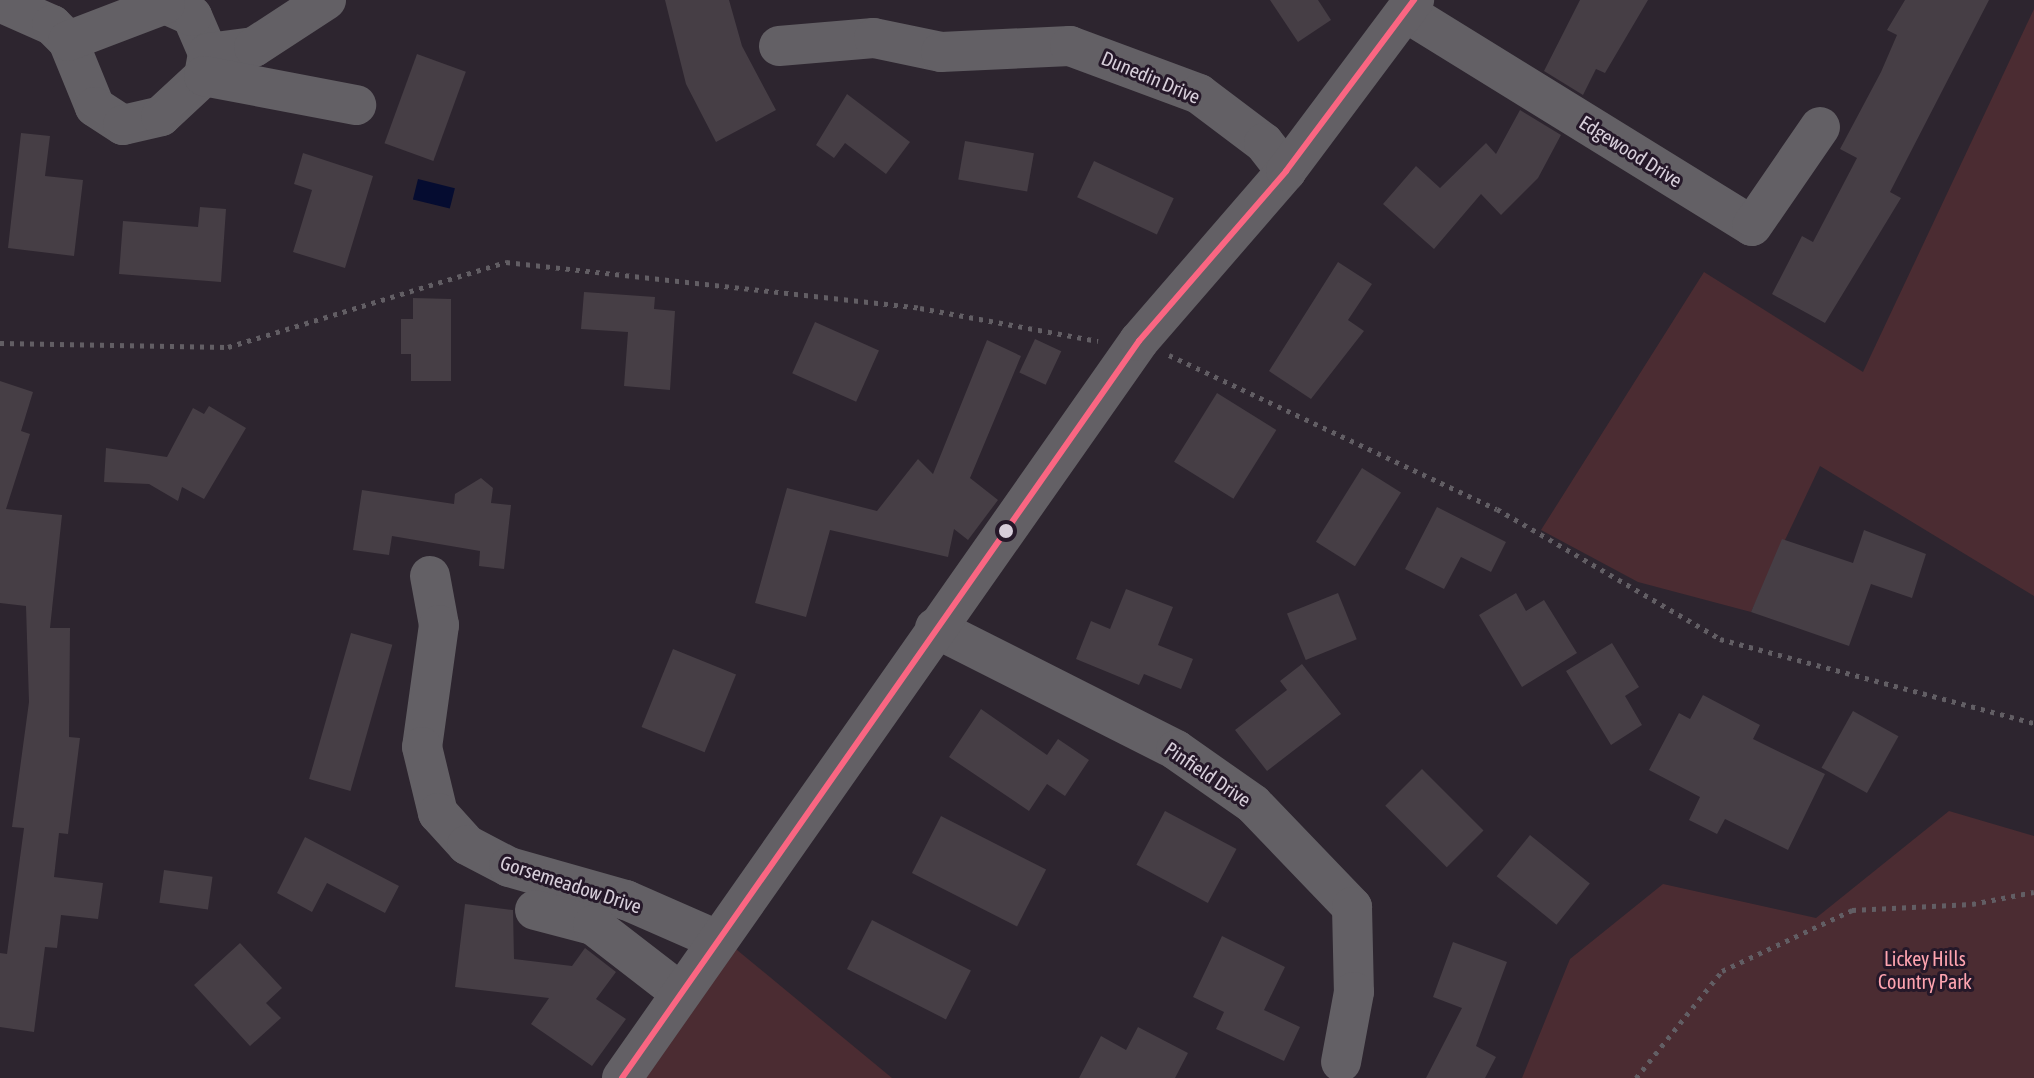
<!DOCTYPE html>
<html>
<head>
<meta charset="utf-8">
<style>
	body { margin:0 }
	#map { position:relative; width:2034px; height:1078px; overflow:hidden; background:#2d252f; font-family:"Asap Condensed",sans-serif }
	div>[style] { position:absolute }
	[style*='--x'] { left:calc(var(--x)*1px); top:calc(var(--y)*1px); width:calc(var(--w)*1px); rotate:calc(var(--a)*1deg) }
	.green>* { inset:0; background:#4b2c32 }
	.water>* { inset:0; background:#050c30; transform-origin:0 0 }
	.building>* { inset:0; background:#463e45; transform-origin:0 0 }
	.path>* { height:5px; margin-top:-2.5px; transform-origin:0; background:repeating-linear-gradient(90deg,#625e64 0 4px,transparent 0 10px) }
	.minor>* { height:40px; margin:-20px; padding:0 20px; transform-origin:20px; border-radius:20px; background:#636065 }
	.bus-1>* { height:6px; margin:-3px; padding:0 3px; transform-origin:3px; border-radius:3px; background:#fa6682 }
	.dots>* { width:22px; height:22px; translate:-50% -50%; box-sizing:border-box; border:4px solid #251829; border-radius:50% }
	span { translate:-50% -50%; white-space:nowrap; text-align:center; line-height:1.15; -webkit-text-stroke:6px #251829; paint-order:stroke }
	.street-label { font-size:20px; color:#d7ceda }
	.park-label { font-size:20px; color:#ffa4b0 }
</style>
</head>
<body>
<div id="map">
	<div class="green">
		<div style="clip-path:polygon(2034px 9px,2034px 596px,1820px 466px,1751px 612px,1638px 582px,1541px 530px,1704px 272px,1863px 372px)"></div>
		<div style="clip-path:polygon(1949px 811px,2034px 836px,2034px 1078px,1522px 1078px,1570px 959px,1663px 884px,1816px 918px)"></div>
		<div style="clip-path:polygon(731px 945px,892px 1078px,641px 1078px)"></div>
	</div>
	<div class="water">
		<div style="left:418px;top:179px;width:38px;height:21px;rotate:14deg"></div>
	</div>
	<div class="building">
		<div style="clip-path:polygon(665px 0,729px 0,742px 46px,776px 110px,716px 142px,686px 84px)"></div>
		<div style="clip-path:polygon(1270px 0,1318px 0,1331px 20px,1298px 42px)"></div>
		<div style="clip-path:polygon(1580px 0,1648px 0,1605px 73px,1596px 69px,1583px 95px,1544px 71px)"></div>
		<div style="clip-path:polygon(1905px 0,1989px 0,1890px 192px,1901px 198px,1825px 323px,1772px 294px,1802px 236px,1813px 242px,1857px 158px,1840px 149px,1881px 72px,1897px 35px,1887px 30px)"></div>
		<div style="left:417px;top:54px;width:52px;height:95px;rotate:20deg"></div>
		<div style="clip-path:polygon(847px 94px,910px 142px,886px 174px,845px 143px,834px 158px,816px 145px)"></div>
		<div style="clip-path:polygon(1520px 110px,1561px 135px,1538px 178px,1501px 215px,1481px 194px,1434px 249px,1383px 204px,1416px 166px,1440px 188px,1486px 143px,1496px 154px)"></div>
		<div style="clip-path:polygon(21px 133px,50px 136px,45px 176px,83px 180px,74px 256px,8px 248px)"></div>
		<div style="left:965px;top:141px;width:70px;height:39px;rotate:10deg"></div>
		<div style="clip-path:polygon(303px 153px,373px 176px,345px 268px,293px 252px,312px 190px,294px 184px)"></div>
		<div style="left:1094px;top:161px;width:88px;height:40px;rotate:25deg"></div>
		<div style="clip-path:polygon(200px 207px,226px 209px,221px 282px,119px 274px,123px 221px,198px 227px)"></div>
		<div style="clip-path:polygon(1338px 262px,1372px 284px,1348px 320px,1364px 331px,1311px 399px,1269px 371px)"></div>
		<div style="clip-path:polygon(584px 292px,655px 297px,654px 309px,675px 311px,670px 390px,624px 386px,628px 332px,581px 329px)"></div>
		<div style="clip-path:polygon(413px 298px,451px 299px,451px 381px,411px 381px,411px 354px,401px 354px,401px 319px,413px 319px)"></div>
		<div style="left:815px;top:322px;width:70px;height:56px;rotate:24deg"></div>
		<div style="left:1035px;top:339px;width:29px;height:37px;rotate:25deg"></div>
		<div style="clip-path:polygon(987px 340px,1021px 356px,970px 478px,998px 500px,968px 540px,954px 529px,948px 557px,830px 530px,806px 617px,755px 603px,787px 488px,877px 511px,918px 459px,933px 474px)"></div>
		<div style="clip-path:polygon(0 381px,33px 392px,21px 431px,30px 434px,6px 509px,62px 515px,50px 628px,70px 628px,69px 737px,80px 738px,68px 834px,59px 833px,54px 877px,103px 883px,98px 919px,61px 915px,57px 948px,45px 947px,34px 1032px,0 1027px,0 953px,7px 954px,24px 828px,12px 827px,29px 702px,26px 606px,0 603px)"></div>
		<div style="left:1217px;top:393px;width:70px;height:81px;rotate:32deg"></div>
		<div style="clip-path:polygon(209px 406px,246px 428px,204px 499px,182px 487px,178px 501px,149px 484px,104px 482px,106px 448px,167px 457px,193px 408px,204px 414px)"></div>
		<div style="left:1362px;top:468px;width:46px;height:87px;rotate:32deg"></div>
		<div style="clip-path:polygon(481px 478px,493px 488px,491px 503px,511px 505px,504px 569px,479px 566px,480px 551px,392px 536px,389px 555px,353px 550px,362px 490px,454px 504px,455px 494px)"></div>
		<div style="clip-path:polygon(1437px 507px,1506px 542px,1491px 572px,1461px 557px,1444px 589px,1405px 569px)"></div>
		<div style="clip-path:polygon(1864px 530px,1926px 554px,1912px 598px,1871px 584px,1849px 646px,1751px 612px,1782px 539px,1853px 563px)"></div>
		<div style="clip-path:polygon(1126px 589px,1173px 607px,1158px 645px,1193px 659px,1181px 689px,1144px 674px,1139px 685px,1076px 659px,1091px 621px,1110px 629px)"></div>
		<div style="left:1338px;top:593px;width:50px;height:55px;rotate:68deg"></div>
		<div style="clip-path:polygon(1516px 593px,1526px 611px,1544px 600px,1577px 653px,1522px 687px,1479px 615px)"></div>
		<div style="left:351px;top:633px;width:43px;height:152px;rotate:16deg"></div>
		<div style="clip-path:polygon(1612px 643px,1639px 687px,1625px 696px,1642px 725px,1611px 745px,1566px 671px)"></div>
		<div style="left:673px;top:649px;width:68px;height:84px;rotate:22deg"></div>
		<div style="clip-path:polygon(1302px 664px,1341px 714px,1267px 771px,1235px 730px,1287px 690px,1280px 681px)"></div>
		<div style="clip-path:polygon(1703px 695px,1760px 725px,1753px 739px,1825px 774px,1788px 850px,1725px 819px,1717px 834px,1689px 820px,1700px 797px,1649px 770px,1679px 713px,1690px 719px)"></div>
		<div style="clip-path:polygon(981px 709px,1047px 755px,1058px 739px,1089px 760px,1065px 796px,1047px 784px,1029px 811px,949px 757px)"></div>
		<div style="left:1853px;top:711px;width:52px;height:65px;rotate:29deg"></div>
		<div style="left:1422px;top:769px;width:87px;height:52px;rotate:45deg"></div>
		<div style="left:1165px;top:811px;width:81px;height:61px;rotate:28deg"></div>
		<div style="left:941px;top:816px;width:118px;height:64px;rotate:27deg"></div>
		<div style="left:1530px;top:835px;width:77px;height:53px;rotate:39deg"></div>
		<div style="clip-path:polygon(305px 837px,399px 886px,385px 913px,327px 883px,312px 912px,277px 893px)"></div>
		<div style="left:164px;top:870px;width:49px;height:33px;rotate:8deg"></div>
		<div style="clip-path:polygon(465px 904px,513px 910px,514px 959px,572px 966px,585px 948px,616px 972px,596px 999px,626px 1019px,592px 1066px,531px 1024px,549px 998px,455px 987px)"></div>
		<div style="left:872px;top:920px;width:111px;height:55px;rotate:27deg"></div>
		<div style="clip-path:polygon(1222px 936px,1285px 967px,1264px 1010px,1300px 1027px,1284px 1061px,1216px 1029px,1224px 1012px,1193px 997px)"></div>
		<div style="clip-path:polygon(1453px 942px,1507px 962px,1476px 1046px,1496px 1057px,1485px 1078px,1426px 1078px,1462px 1008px,1433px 997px)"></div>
		<div style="clip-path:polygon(240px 943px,282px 988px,266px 1003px,281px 1018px,250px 1046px,194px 985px)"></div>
		<div style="clip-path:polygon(1138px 1027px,1188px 1053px,1175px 1078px,1079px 1078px,1101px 1036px,1126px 1050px)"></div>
	</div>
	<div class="path">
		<div style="--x:0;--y:343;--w:228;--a:1"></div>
		<div style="--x:228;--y:347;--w:291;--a:-17"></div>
		<div style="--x:506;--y:262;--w:417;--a:6.3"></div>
		<div style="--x:920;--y:308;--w:181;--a:10.5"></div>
		<div style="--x:1169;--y:355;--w:362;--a:25.2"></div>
		<div style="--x:1497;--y:509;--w:258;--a:30.2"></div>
		<div style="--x:1720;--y:639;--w:325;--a:15"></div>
		<div style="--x:1636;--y:1078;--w:137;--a:-51.2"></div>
		<div style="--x:1722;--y:971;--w:144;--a:-25.1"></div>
		<div style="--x:1852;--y:910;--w:120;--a:-2.9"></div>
		<div style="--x:1972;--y:904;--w:63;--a:-11"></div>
	</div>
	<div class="minor">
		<div style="--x:0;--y:2;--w:57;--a:23.9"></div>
		<div style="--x:52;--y:25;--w:23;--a:45"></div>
		<div style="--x:68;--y:41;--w:71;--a:67.8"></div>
		<div style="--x:95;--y:107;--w:33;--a:33"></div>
		<div style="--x:123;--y:125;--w:39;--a:-13"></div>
		<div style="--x:161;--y:116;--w:59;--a:-42.9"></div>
		<div style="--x:204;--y:76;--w:23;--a:-80"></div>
		<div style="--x:208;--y:53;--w:40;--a:-113.4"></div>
		<div style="--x:192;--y:16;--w:30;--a:-156"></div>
		<div style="--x:165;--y:4;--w:104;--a:159.1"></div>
		<div style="--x:1407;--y:13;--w:405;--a:31.7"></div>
		<div style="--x:1752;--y:226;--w:120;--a:-55.5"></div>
		<div style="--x:779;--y:46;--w:95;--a:-4.8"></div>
		<div style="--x:874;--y:38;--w:68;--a:11.8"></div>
		<div style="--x:941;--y:52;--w:129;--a:-2.7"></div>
		<div style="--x:1070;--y:46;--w:138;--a:20.4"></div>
		<div style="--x:1199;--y:94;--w:81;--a:37"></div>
		<div style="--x:1264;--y:143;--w:36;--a:52"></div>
		<div style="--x:208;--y:53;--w:46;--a:-7.4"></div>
		<div style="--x:254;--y:47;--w:86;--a:-33.1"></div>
		<div style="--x:204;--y:76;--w:155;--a:10.8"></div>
		<div style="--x:430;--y:576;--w:50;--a:79.6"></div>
		<div style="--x:439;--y:625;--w:123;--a:97.9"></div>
		<div style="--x:422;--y:747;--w:68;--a:76.4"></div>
		<div style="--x:438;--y:813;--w:43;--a:47.8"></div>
		<div style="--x:467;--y:845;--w:47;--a:27.6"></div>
		<div style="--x:509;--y:867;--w:122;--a:15.8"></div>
		<div style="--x:626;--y:900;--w:99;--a:23.7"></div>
		<div style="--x:935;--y:628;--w:270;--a:26.8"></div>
		<div style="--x:1176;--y:750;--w:94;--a:35"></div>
		<div style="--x:1253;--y:804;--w:143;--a:46.1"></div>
		<div style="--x:1352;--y:907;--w:85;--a:88.7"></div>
		<div style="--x:1354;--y:992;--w:71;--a:100.5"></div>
		<div style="--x:535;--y:910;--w:60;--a:14.5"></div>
		<div style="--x:593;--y:925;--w:111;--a:37.7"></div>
		<div style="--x:622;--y:1078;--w:900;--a:-54.95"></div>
		<div style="--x:1139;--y:341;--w:225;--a:-49.1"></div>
		<div style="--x:1286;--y:171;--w:214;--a:-53.2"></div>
	</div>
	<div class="bus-1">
		<div style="--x:622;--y:1078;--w:900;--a:-54.95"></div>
		<div style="--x:1139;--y:341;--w:225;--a:-49.1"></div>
		<div style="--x:1286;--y:171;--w:214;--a:-53.2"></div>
	</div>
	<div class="dots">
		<div style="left:1006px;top:531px;background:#d7ceda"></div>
	</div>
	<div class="street-label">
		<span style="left:1151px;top:77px;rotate:23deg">Dunedin Drive</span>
		<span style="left:1631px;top:151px;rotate:32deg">Edgewood Drive</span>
		<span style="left:1208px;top:774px;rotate:34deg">Pinfield Drive</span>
		<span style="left:571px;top:884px;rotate:18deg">Gorsemeadow Drive</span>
	</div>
	<div class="park-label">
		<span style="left:1925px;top:970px">Lickey Hills<br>Country Park</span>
	</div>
</div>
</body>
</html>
